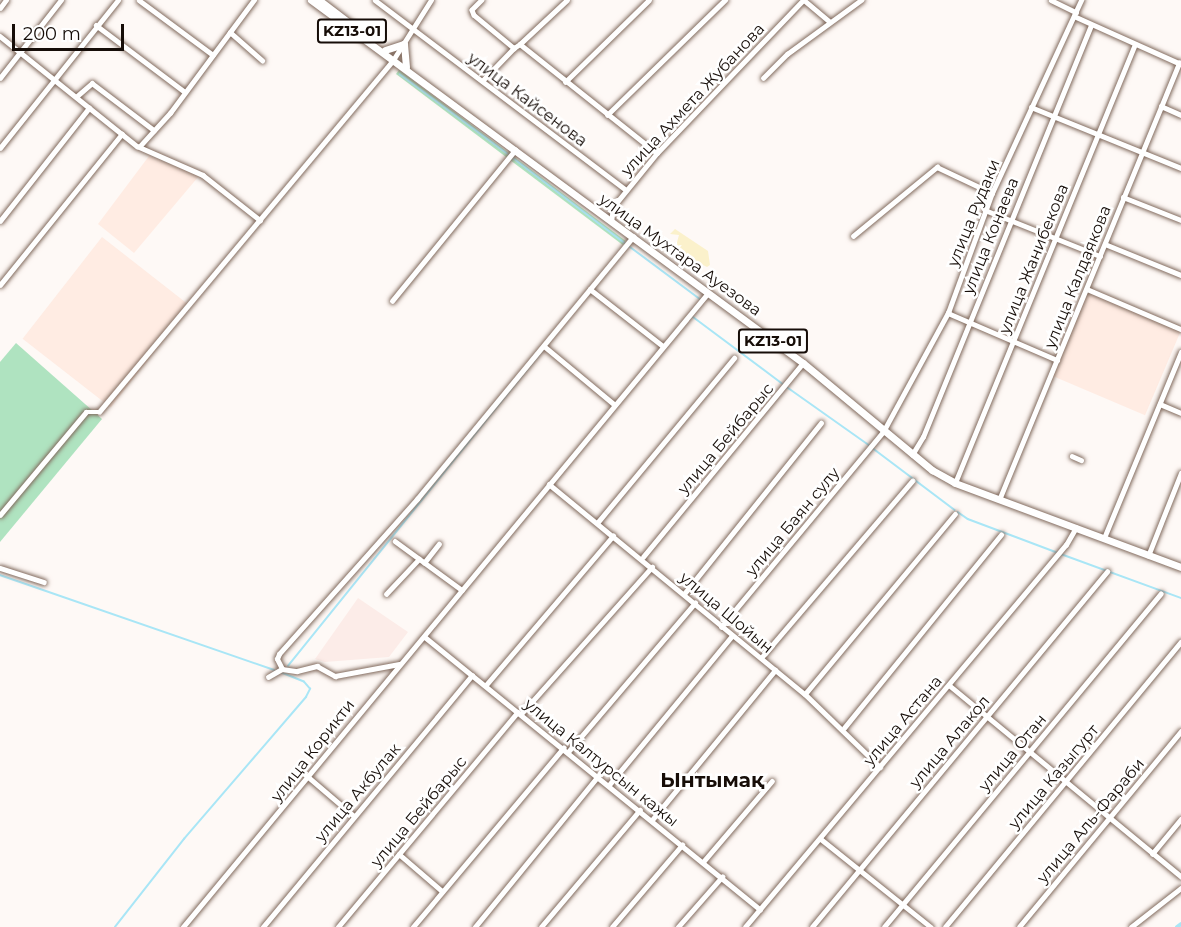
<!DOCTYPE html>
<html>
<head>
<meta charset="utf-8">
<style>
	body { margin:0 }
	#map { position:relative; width:1181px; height:927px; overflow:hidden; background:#fef9f6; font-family:Montserrat,sans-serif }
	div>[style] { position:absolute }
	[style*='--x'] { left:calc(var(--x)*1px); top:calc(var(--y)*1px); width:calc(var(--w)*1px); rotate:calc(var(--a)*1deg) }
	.education>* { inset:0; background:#ffece3; transform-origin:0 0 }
	.medical>* { inset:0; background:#fcece8 }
	.green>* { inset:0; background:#afe3c0; transform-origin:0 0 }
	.sand>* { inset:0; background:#fbf1cb }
	.stream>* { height:1.5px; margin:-0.75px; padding:0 0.75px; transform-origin:0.75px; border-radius:0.75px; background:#a9e6f6 }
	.canal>* { height:4px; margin:-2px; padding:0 2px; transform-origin:2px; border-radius:2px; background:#a9e6f6 }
	.roads { filter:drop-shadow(0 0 2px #816a5d) drop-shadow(0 0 2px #816a5d) }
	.minor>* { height:4.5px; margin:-2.25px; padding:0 2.25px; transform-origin:2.25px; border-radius:2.25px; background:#fff }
	.tertiary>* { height:5px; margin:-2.5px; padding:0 2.5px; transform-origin:2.5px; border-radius:2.5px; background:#fff }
	.primary>* { height:7px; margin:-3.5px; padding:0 3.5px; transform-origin:3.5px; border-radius:3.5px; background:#fff }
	span { translate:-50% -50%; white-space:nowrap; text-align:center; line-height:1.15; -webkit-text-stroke:5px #fff; paint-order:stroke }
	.shield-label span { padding:2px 4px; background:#fff; border:2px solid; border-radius:4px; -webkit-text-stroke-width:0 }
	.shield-label { font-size:15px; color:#160d08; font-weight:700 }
	.street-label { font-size:16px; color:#160d08 }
	.quarter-label { font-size:20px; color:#160d08; font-weight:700 }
	.scale { position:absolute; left:12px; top:24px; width:112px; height:27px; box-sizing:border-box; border:3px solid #160d08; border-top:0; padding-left:8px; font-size:18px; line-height:21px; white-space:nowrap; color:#160d08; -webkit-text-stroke:4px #fff; paint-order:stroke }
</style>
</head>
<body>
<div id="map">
	<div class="education">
		<div style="clip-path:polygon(149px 156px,199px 176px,134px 253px,98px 224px)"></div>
		<div style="left:102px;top:237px;width:112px;height:129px;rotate:38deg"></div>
		<div style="left:1088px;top:291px;width:101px;height:92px;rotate:23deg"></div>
	</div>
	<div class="medical">
		<div style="clip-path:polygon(358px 598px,408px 632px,389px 657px,325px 662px,315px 659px)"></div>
	</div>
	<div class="green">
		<div style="left:399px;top:70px;width:284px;height:5px;rotate:37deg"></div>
		<div style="clip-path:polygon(16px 343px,102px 419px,0 542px,0 362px)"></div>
	</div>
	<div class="sand">
		<div style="clip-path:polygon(675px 229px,708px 251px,710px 265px,707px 267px,695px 261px,676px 246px,679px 235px,670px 234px)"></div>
	</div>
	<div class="stream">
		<div style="--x:400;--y:74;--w:134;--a:36.5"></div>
		<div style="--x:512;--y:157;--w:142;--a:37.3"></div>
		<div style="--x:629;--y:246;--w:89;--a:36.7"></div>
		<div style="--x:692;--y:316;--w:114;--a:36.8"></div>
		<div style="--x:546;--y:346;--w:22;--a:-51"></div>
		<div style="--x:787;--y:387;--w:100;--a:35.3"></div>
		<div style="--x:874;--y:449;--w:101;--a:37"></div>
		<div style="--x:958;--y:512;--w:12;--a:35"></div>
		<div style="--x:968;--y:519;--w:94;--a:20.6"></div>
		<div style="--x:1061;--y:554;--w:128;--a:20.1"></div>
		<div style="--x:0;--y:575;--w:290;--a:19.1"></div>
		<div style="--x:288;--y:666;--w:407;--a:-51.1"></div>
		<div style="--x:115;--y:927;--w:112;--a:-51.9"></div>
		<div style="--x:184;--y:839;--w:187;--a:-49.3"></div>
		<div style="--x:306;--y:697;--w:9;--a:-63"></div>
		<div style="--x:310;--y:689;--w:9;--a:-131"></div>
		<div style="--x:304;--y:682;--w:27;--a:-158"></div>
	</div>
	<div class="canal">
		<div style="--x:1177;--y:927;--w:5;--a:-37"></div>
	</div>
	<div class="roads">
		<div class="minor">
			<div style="--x:139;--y:0;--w:92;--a:36.6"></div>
			<div style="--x:375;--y:0;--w:315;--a:37.1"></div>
			<div style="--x:482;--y:0;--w:14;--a:135"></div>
			<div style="--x:472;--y:10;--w:5;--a:68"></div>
			<div style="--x:474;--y:15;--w:52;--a:39.5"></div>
			<div style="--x:514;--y:48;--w:7;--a:-34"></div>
			<div style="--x:520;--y:44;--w:175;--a:38.5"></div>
			<div style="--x:804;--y:0;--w:34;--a:40"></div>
			<div style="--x:1051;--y:0;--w:28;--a:26"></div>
			<div style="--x:0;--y:8;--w:10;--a:-53"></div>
			<div style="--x:1074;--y:16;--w:117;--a:24.2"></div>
			<div style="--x:96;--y:25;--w:111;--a:37"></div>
			<div style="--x:230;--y:32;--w:43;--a:41.2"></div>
			<div style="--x:0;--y:36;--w:176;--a:38.8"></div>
			<div style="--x:137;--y:146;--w:72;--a:23.7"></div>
			<div style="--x:203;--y:175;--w:73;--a:38.3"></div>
			<div style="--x:520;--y:44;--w:64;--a:-43.1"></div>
			<div style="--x:0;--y:78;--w:99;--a:-52"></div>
			<div style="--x:763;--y:78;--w:34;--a:-45"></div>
			<div style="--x:787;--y:54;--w:92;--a:-36.1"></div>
			<div style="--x:482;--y:81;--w:46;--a:-45.9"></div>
			<div style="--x:565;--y:82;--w:117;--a:-44.3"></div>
			<div style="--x:76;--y:97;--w:21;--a:-41"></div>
			<div style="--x:92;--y:83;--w:78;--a:37.2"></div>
			<div style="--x:1161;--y:106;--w:22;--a:24"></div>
			<div style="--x:1031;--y:107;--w:162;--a:22.1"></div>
			<div style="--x:607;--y:115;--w:165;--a:-44.3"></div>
			<div style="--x:140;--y:146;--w:45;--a:-47.7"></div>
			<div style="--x:170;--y:113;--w:141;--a:-53.4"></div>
			<div style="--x:0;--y:148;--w:189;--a:-51.4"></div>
			<div style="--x:1123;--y:197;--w:62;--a:21.6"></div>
			<div style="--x:985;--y:210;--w:124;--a:21.8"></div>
			<div style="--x:0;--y:221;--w:144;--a:-51.8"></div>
			<div style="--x:611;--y:222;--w:15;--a:-82"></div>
			<div style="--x:613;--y:207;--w:70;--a:-50.8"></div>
			<div style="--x:657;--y:153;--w:211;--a:-46.3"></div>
			<div style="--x:853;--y:236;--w:109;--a:-39.4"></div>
			<div style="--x:937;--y:167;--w:61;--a:25.3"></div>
			<div style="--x:1105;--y:244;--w:82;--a:22.2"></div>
			<div style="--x:0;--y:285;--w:194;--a:-51.1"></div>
			<div style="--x:590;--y:289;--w:93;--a:38"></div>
			<div style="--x:1087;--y:289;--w:102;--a:23.1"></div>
			<div style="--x:392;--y:301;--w:195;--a:-50.8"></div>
			<div style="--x:948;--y:313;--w:119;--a:23.3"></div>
			<div style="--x:544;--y:346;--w:92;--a:39.7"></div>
			<div style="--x:1160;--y:404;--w:23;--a:23"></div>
			<div style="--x:912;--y:455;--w:21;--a:-59"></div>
			<div style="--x:923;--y:437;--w:444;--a:-67.8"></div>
			<div style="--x:1072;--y:456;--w:10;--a:24"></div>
			<div style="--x:955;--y:483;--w:474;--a:-67.7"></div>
			<div style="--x:549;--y:484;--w:331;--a:39.4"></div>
			<div style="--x:805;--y:694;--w:105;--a:44.2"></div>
			<div style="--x:999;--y:500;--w:473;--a:-67.6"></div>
			<div style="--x:0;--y:515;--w:134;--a:-50.1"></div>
			<div style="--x:86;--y:412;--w:13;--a:0"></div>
			<div style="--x:99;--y:412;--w:459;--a:-50.1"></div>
			<div style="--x:598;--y:522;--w:213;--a:-50.3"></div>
			<div style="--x:1104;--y:538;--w:201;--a:-67.5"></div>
			<div style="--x:395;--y:541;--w:83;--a:36.2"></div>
			<div style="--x:1148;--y:556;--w:89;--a:-68.3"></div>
			<div style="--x:643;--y:557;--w:251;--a:-50.5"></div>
			<div style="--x:424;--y:563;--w:24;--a:-52"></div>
			<div style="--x:0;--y:568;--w:46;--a:17.7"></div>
			<div style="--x:386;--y:594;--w:48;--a:-46.7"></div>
			<div style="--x:684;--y:594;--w:219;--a:-51.3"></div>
			<div style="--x:721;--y:627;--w:254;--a:-50.3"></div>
			<div style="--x:883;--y:432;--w:136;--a:-61.4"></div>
			<div style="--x:948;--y:313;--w:128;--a:-69.9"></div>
			<div style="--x:992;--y:193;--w:213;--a:-65.2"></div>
			<div style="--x:425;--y:637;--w:432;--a:39.1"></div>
			<div style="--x:761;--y:658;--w:233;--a:-49.5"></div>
			<div style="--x:282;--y:669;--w:11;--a:-117"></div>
			<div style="--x:277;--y:659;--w:5;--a:-68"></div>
			<div style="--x:279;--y:654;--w:208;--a:-48.3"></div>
			<div style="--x:417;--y:499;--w:340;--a:-50.5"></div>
			<div style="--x:268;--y:677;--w:16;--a:-30"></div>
			<div style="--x:282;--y:669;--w:15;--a:8"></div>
			<div style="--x:297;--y:671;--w:21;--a:-14"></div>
			<div style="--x:317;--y:666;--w:21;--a:29"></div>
			<div style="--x:335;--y:676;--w:65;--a:-10.6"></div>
			<div style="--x:486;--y:685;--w:196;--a:-49.6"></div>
			<div style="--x:949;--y:685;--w:301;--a:39.5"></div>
			<div style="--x:805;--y:694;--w:234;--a:-50.2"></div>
			<div style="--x:521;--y:714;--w:197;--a:-48.3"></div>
			<div style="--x:844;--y:728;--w:249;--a:-50.9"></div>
			<div style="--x:568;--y:752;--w:196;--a:-49.6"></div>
			<div style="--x:306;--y:775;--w:63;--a:40.5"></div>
			<div style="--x:609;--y:785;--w:193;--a:-50.5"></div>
			<div style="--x:652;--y:820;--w:194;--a:-50.6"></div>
			<div style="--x:821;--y:839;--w:141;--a:38.7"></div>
			<div style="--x:399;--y:854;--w:57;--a:40.7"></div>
			<div style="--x:1152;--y:854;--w:45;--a:-50.4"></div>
			<div style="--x:703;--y:862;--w:106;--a:-49.6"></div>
			<div style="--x:183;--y:927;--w:823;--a:-50.37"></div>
			<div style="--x:263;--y:927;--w:327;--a:-50.3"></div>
			<div style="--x:338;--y:927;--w:280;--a:-50.1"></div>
			<div style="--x:413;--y:927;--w:234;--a:-50"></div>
			<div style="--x:475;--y:927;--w:195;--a:-50.8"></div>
			<div style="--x:541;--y:927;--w:153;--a:-49.8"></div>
			<div style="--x:612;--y:927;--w:108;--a:-49.5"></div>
			<div style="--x:678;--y:927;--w:67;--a:-48.7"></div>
			<div style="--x:745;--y:927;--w:499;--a:-50"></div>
			<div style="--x:1066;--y:545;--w:20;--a:-60"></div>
			<div style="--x:812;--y:927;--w:462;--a:-50.3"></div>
			<div style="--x:884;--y:927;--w:433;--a:-50.3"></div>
			<div style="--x:945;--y:927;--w:370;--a:-50.4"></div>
			<div style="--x:1019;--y:927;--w:254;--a:-50.4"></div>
			<div style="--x:1131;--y:927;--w:63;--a:-38"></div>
		</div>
		<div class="tertiary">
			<div style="--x:393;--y:60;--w:71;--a:-57.7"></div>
		</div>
		<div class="primary">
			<div style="--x:311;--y:0;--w:611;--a:36.42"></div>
			<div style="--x:803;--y:363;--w:168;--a:39.7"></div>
			<div style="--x:932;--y:470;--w:26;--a:29"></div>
			<div style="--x:955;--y:483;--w:241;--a:20.4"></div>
			<div style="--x:319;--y:0;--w:43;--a:37.4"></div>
			<div style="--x:404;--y:44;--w:23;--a:85"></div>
			<div style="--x:385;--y:50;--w:20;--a:-18"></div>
		</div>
	</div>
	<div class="shield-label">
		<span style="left:352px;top:31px">KZ13-01</span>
		<span style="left:773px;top:341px">KZ13-01</span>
	</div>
	<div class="street-label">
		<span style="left:527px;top:100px;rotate:37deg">улица Кайсенова</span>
		<span style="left:693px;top:100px;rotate:-47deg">улица Ахмета Жубанова</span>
		<span style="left:974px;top:213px;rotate:-68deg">улица Рудаки</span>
		<span style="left:991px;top:236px;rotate:-68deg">улица Конаева</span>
		<span style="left:680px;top:255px;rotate:36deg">улица Мухтара Ауезова</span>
		<span style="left:1034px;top:259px;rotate:-68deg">улица Жанибекова</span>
		<span style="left:1078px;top:277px;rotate:-68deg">улица Калдаякова</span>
		<span style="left:726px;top:439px;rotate:-50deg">улица Бейбарыс</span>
		<span style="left:793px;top:522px;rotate:-50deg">улица Баян сулу</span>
		<span style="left:726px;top:613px;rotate:40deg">улица Шойын</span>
		<span style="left:903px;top:721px;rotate:-50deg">улица Астана</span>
		<span style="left:950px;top:742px;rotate:-50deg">улица Алакол</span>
		<span style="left:313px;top:751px;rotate:-52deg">улица Корикти</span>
		<span style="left:1013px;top:753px;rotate:-50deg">улица Отан</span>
		<span style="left:601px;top:763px;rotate:39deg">улица Калтурсын кажы</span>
		<span style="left:1054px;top:777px;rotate:-50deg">улица Казыгурт</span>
		<span style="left:358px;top:793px;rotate:-50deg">улица Акбулак</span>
		<span style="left:419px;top:812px;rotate:-50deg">улица Бейбарыс</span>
		<span style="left:1091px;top:821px;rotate:-50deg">улица Аль-Фараби</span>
	</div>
	<div class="quarter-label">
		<span style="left:712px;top:780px">Ынтымақ</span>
	</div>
	<div class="scale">200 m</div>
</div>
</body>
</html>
